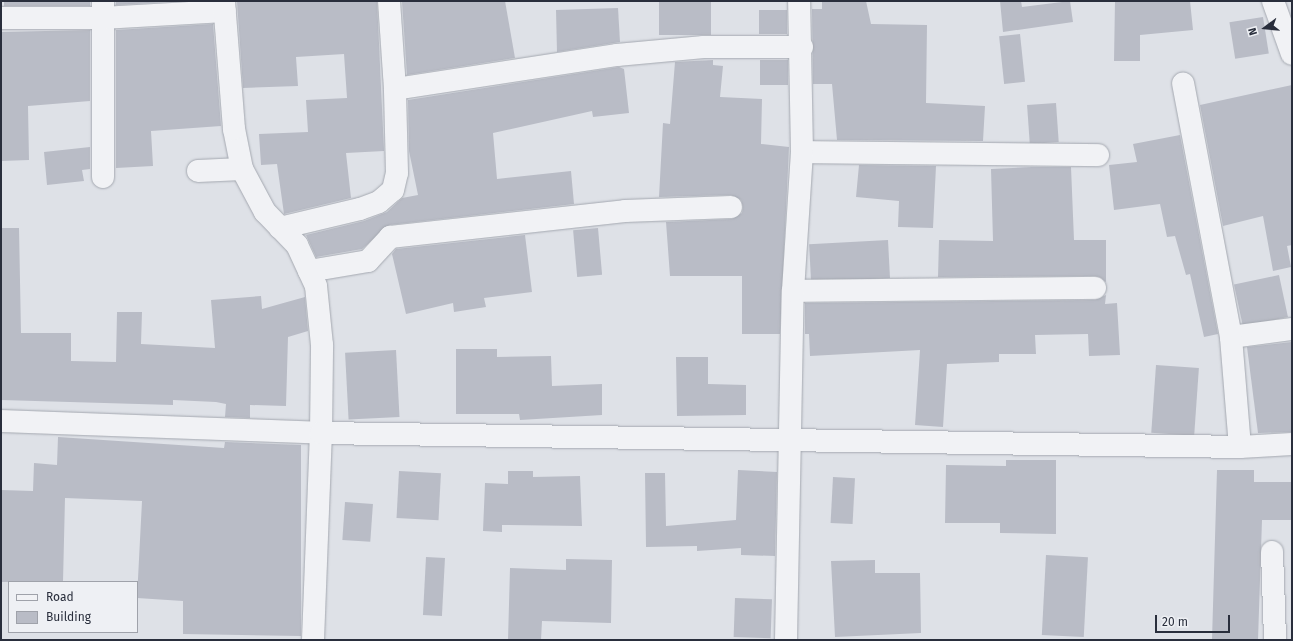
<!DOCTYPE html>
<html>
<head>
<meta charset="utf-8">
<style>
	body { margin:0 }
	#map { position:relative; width:1293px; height:641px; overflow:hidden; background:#dee1e7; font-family:"Fira Sans",sans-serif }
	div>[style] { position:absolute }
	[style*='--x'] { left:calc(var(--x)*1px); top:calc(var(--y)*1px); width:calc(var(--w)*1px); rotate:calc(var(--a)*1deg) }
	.building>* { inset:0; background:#b9bcc6; transform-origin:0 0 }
	.roads { filter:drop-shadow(0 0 1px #a4a8b0) drop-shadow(0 0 1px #a4a8b0) }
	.street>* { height:22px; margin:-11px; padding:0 11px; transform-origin:11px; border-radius:11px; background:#f1f2f5 }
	span { translate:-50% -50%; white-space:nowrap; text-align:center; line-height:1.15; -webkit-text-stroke:3.5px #eef0f4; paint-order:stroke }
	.frame { position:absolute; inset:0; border:2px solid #292e3c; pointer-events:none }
	.legend { position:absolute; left:8px; top:581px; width:130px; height:52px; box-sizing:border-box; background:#eef0f4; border:1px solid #9fa2aa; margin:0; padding:5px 7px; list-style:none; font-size:12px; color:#292e3c }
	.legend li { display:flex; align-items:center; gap:8px; height:20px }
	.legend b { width:20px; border:1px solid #9fa2aa }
	.north { position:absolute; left:1245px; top:8px; width:40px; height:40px; -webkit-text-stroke:3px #eef0f4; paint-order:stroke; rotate:254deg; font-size:11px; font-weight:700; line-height:16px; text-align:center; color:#292e3c }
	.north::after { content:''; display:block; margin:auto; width:14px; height:18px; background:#292e3c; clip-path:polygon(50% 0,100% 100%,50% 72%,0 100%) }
	.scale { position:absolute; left:1155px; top:615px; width:75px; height:18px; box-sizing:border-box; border:2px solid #292e3c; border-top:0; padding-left:5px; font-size:12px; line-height:14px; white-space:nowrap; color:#292e3c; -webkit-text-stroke:3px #eef0f4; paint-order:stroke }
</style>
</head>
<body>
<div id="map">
	<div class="building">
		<div style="left:4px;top:1px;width:86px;height:5px"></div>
		<div style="clip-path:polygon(116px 1px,181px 1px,116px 5px)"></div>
		<div style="clip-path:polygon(237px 1px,377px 1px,384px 151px,346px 153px,351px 198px,284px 214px,277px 164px,261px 165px,259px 134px,308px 132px,306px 100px,347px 98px,344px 54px,296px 57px,298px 86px,243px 88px)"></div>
		<div style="clip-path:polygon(402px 1px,505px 1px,515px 58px,407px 75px)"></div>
		<div style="left:659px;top:1px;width:52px;height:34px"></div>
		<div style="clip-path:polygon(822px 1px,866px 1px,871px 24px,927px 25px,926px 103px,985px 106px,983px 141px,837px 140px,832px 84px,813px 84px,812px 9px,822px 9px)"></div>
		<div style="clip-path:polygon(1000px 1px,1021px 1px,1022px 7px,1070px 1px,1073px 22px,1003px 32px)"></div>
		<div style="clip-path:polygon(1115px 1px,1190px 1px,1193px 30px,1140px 35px,1140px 61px,1114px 61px)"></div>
		<div style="clip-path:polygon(618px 8px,620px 42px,557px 52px,556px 10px)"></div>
		<div style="left:787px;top:10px;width:24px;height:28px;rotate:90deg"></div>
		<div style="left:1263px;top:17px;width:37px;height:34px;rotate:81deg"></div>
		<div style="clip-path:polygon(213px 24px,221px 126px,151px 131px,153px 166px,116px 168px,116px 30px)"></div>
		<div style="clip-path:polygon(90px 30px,90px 101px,28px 106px,29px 160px,1px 161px,1px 32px)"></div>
		<div style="left:1020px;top:34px;width:48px;height:21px;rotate:84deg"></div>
		<div style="clip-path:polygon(713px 60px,713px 65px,723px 66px,720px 97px,762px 99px,761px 144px,789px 147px,780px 334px,742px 334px,742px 276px,670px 276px,666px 222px,732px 219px,742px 213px,743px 207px,741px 200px,731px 195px,659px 197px,663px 123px,670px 124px,675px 62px)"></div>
		<div style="left:760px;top:60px;width:28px;height:25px"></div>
		<div style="clip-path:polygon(619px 67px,624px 69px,629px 113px,593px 117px,592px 111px,493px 133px,497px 179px,571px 171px,574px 204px,389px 225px,362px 249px,316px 257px,306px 235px,364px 221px,387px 212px,402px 198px,418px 195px,409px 151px,408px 100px)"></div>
		<div style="clip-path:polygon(1292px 85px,1292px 245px,1287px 246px,1291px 267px,1273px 271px,1263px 216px,1223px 226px,1200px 105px)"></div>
		<div style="left:1056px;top:103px;width:39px;height:29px;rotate:86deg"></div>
		<div style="clip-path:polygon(1180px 135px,1218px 334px,1204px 337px,1190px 274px,1186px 275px,1175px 236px,1167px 237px,1160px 204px,1114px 210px,1109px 165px,1137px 162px,1133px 144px)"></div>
		<div style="clip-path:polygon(90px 147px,90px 169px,82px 170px,84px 181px,47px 185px,44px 152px)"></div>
		<div style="clip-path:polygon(859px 165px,936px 166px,933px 228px,898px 227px,899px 201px,856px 197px)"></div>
		<div style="clip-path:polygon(1032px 167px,1071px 167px,1074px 240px,1106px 240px,1106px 282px,1095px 276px,938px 277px,939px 240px,993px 241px,991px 169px)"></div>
		<div style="clip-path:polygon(1px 228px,19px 228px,21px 333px,71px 333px,71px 361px,116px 362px,117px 312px,142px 312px,141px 344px,215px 348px,211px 300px,261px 296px,262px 309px,305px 297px,308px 331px,288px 337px,286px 406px,250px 405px,250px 418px,225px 417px,226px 404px,216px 402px,173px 400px,173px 405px,1px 400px)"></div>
		<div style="left:598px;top:228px;width:47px;height:25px;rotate:85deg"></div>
		<div style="clip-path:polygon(525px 235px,532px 292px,484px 298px,486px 307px,454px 312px,453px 303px,406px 314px,392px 254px,396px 249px)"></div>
		<div style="left:888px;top:240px;width:38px;height:79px;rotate:87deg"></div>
		<div style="left:1279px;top:275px;width:43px;height:46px;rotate:78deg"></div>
		<div style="clip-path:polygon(1106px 295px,1105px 304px,1117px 303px,1120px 355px,1089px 356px,1088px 334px,1035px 335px,1036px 354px,999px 354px,999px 362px,947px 364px,943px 427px,915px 425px,920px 350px,810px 356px,809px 334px,805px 334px,805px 303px,1095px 300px)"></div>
		<div style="clip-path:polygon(1292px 342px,1292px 432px,1258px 433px,1247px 347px)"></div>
		<div style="clip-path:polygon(456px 349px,497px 349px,497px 357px,551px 356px,552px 386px,602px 384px,602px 415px,520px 420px,519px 414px,456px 414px)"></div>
		<div style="left:396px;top:350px;width:67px;height:51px;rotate:87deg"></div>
		<div style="clip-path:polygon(676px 357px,708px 357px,708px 384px,746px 385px,746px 415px,677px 416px)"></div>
		<div style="left:1156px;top:365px;width:43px;height:68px;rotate:4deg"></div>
		<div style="clip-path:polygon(58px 437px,224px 448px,225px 442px,301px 445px,301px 636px,183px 634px,183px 601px,137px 598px,142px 501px,65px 498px,63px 582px,1px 582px,1px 490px,33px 491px,34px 463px,57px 465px)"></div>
		<div style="clip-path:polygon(1006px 460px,1056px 460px,1056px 534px,1000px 533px,1000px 523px,945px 523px,946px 465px,1006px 466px)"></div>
		<div style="clip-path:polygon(738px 470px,777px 472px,775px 556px,741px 555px,741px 548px,697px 551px,697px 546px,646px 547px,645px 473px,665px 473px,666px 526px,736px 520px)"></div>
		<div style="clip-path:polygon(1217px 470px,1254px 470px,1254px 482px,1292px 482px,1292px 520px,1262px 520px,1258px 640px,1212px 640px)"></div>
		<div style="left:399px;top:471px;width:42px;height:47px;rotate:3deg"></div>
		<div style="clip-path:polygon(508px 471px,533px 471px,533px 477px,580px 476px,582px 526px,502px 525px,502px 532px,483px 531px,485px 483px,508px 484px)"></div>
		<div style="left:833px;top:477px;width:22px;height:46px;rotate:3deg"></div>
		<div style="left:345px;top:502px;width:28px;height:38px;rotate:4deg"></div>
		<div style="left:1046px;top:555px;width:42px;height:80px;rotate:3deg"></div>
		<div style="left:426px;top:557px;width:19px;height:58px;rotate:3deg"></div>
		<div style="clip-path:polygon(566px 559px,612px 560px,611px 623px,542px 621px,541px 640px,508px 640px,510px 568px,566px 570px)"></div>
		<div style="clip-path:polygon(875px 560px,875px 573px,920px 573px,921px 633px,835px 637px,831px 561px)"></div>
		<div style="left:735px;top:598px;width:37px;height:39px;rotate:2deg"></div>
	</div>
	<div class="roads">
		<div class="street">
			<div style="--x:103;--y:1;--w:176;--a:90"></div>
			<div style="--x:389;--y:1;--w:88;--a:86.1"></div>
			<div style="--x:395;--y:89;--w:225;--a:-8.7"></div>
			<div style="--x:617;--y:55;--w:87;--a:-5.3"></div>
			<div style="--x:704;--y:47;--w:98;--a:0"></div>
			<div style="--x:1273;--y:1;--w:56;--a:70.3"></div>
			<div style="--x:1;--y:18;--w:101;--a:0"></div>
			<div style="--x:102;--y:18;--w:123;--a:-3.3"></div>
			<div style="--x:802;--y:152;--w:296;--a:0.6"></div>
			<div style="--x:198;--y:171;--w:44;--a:-2.6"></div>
			<div style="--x:280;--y:228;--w:82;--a:-13.4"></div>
			<div style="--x:360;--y:209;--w:20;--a:-20"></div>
			<div style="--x:379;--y:202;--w:18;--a:-41"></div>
			<div style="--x:393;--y:190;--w:17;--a:-77"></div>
			<div style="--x:397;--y:173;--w:84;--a:-91.4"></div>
			<div style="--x:309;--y:271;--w:60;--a:-9.6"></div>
			<div style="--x:368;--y:261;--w:33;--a:-47"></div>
			<div style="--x:390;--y:237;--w:236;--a:-6.3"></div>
			<div style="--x:625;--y:211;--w:106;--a:-2.2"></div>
			<div style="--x:793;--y:291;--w:302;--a:-0.6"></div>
			<div style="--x:1231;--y:337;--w:62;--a:-7.5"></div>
			<div style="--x:1;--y:421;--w:320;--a:2.1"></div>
			<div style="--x:321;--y:433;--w:88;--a:-89.3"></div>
			<div style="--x:322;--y:345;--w:59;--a:-95.8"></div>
			<div style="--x:316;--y:286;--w:45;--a:-114.9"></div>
			<div style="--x:297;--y:245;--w:46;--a:-134.1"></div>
			<div style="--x:265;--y:212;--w:49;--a:-118.1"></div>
			<div style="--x:242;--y:169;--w:41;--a:-101.3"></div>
			<div style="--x:234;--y:129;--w:128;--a:-94.5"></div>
			<div style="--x:1240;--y:447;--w:52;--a:-3.3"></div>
			<div style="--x:1272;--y:552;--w:88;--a:88"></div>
			<div style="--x:313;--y:640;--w:207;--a:-87.8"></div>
			<div style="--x:321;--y:433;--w:919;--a:0.87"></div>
			<div style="--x:1240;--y:447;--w:110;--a:-94.7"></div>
			<div style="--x:1231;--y:337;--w:258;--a:-100.7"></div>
			<div style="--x:786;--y:640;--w:349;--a:-88.9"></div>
			<div style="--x:793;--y:291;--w:139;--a:-86.3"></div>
			<div style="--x:802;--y:152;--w:151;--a:-91.1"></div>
		</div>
	</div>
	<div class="frame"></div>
	<ul class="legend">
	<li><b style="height:5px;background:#f1f2f5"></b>Road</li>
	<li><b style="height:11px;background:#b9bcc6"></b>Building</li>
	</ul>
	<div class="north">N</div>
	<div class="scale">20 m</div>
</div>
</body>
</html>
